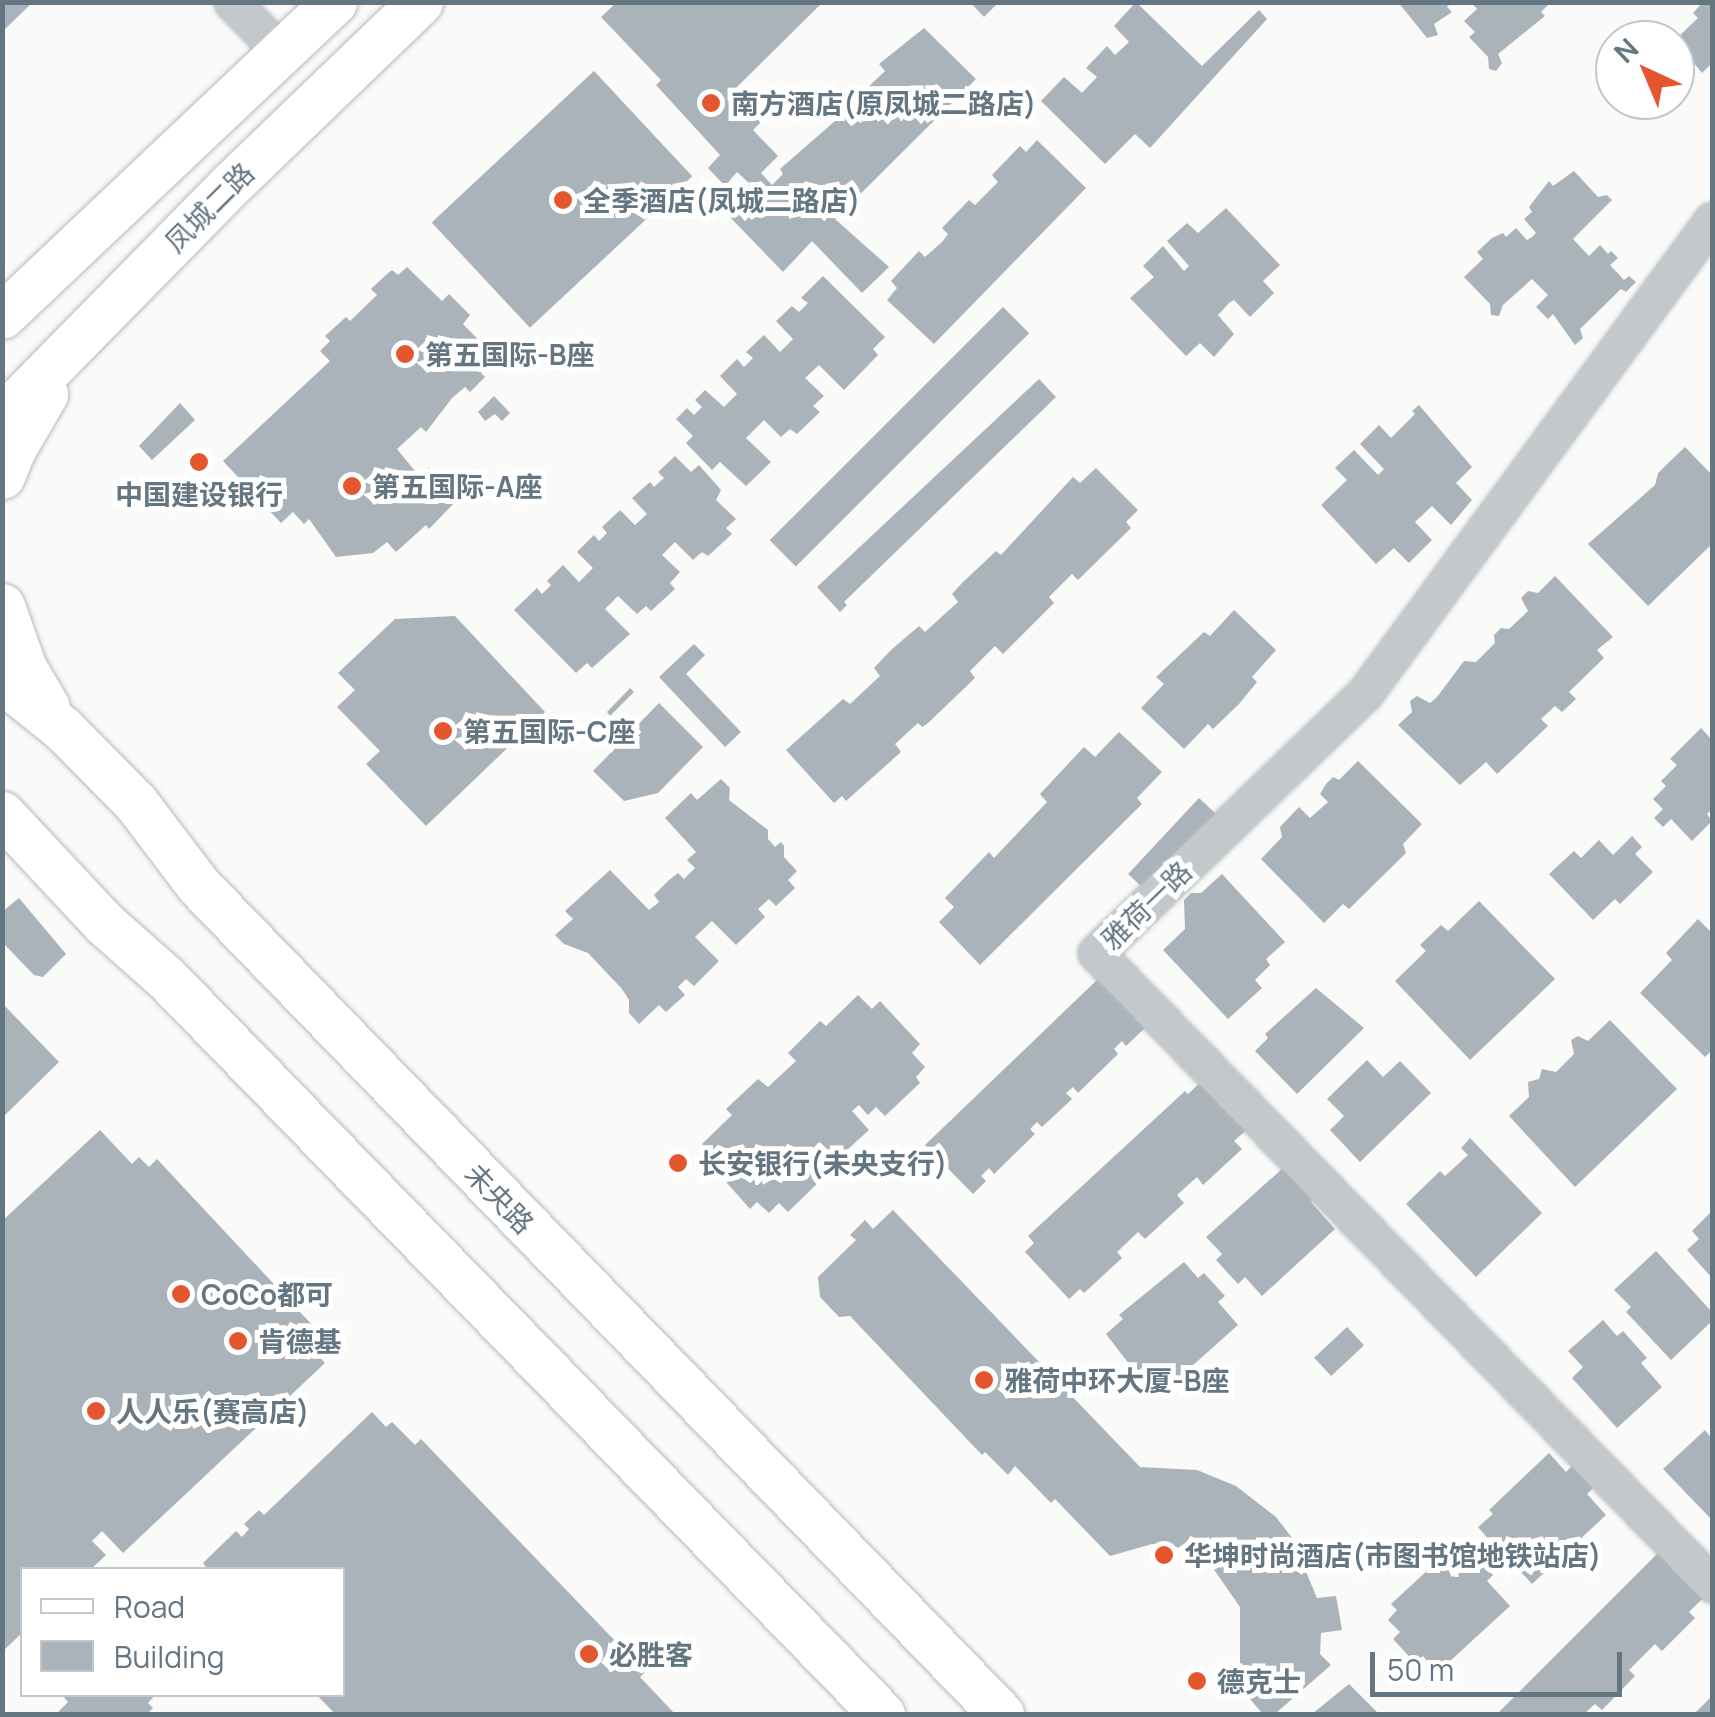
<!DOCTYPE html>
<html>
<head>
<meta charset="utf-8">
<style>
	body { margin:0 }
	#map { position:relative; width:1715px; height:1717px; overflow:hidden; background:#fafaf8; font-family:Manrope,"Noto Sans SC",sans-serif }
	div>[style] { position:absolute }
	[style*='--x'] { left:calc(var(--x)*1px); top:calc(var(--y)*1px); width:calc(var(--w)*1px); rotate:calc(var(--a)*1deg) }
	.building>* { inset:0; background:#aab3b9; transform-origin:0 0 }
	.roads { filter:drop-shadow(0 0 2px #b5babe) drop-shadow(0 0 2px #b5babe) }
	.minor>* { height:35px; margin:-17.5px; padding:0 17.5px; transform-origin:17.5px; border-radius:17.5px; background:#c3c8cc }
	.major>* { height:45px; margin:-22.5px; padding:0 22.5px; transform-origin:22.5px; border-radius:22.5px; background:#fff }
	.dots>* { width:28px; height:28px; translate:-50% -50%; box-sizing:border-box; border:5px solid #fff; border-radius:50% }
	span { translate:-50% -50%; white-space:nowrap; text-align:center; line-height:1.15; -webkit-text-stroke:10px #fff; paint-order:stroke }
	.poi-label { font-size:28px; color:#657683; font-weight:700 }
	.left { translate:0 -50%; text-align:left }
	.street-label { font-size:28px; color:#657683 }
	.frame { position:absolute; inset:0; border:5px solid #657683; pointer-events:none }
	.legend { position:absolute; left:20px; top:1567px; width:325px; height:130px; box-sizing:border-box; background:#fff; border:2px solid #c1c8cd; margin:0; padding:12px 18px; list-style:none; font-size:30px; color:#657683 }
	.legend li { display:flex; align-items:center; gap:20px; height:50px }
	.legend b { width:50px; border:2px solid #c1c8cd }
	.north { position:absolute; left:1595px; top:20px; width:100px; height:100px; box-sizing:border-box; background:#fff; border:2px solid #c1c8cd; border-radius:50%; rotate:316deg; font-size:28px; font-weight:700; line-height:40px; text-align:center; color:#657683 }
	.north::after { content:''; display:block; margin:auto; width:35px; height:45px; background:#e4572e; clip-path:polygon(50% 0,100% 100%,50% 72%,0 100%) }
	.scale { position:absolute; left:1370px; top:1652px; width:252px; height:45px; box-sizing:border-box; border:5px solid #657683; border-top:0; padding-left:12px; font-size:30px; line-height:35px; white-space:nowrap; color:#657683; -webkit-text-stroke:8px #fff; paint-order:stroke }
</style>
</head>
<body>
<div id="map">
	<div class="building">
		<div style="clip-path:polygon(2px 2px,33px 2px,2px 32px)"></div>
		<div style="clip-path:polygon(617px 2px,823px 2px,736px 88px,765px 118px,753px 130px,778px 156px,761px 173px,772px 185px,783px 174px,780px 169px,835px 121px,830px 117px,856px 90px,860px 95px,885px 71px,879px 64px,924px 28px,976px 79px,818px 236px,835px 219px,889px 267px,862px 293px,812px 241px,783px 272px,723px 210px,750px 184px,737px 172px,725px 186px,708px 168px,720px 155px,656px 85px,661px 80px,601px 17px)"></div>
		<div style="clip-path:polygon(970px 2px,999px 2px,984px 17px)"></div>
		<div style="clip-path:polygon(1136px 2px,1202px 66px,1259px 10px,1267px 19px,1150px 148px,1135px 134px,1105px 164px,1041px 101px,1064px 77px,1082px 93px,1097px 77px,1086px 68px,1107px 46px,1115px 55px,1129px 42px,1114px 26px)"></div>
		<div style="clip-path:polygon(1398px 2px,1452px 2px,1447px 7px,1452px 12px,1434px 24px,1438px 35px,1427px 38px)"></div>
		<div style="clip-path:polygon(1471px 2px,1551px 2px,1541px 12px,1545px 16px,1498px 54px,1502px 63px,1496px 71px,1489px 69px,1488px 57px,1469px 37px,1475px 32px,1464px 21px,1477px 9px)"></div>
		<div style="clip-path:polygon(1703px 2px,1712px 2px,1712px 63px,1702px 73px,1675px 40px,1698px 18px,1693px 13px)"></div>
		<div style="left:594px;top:71px;width:144px;height:222px;rotate:47deg"></div>
		<div style="clip-path:polygon(1037px 140px,1086px 188px,934px 344px,887px 300px,897px 288px,891px 281px,919px 251px,925px 257px,942px 242px,948px 234px,942px 228px,969px 200px,975px 205px,998px 182px,992px 175px,1020px 146px,1026px 152px)"></div>
		<div style="clip-path:polygon(1574px 171px,1598px 197px,1607px 195px,1612px 200px,1573px 239px,1589px 256px,1600px 245px,1608px 254px,1611px 251px,1618px 258px,1610px 265px,1624px 280px,1629px 276px,1636px 282px,1626px 292px,1621px 289px,1580px 329px,1583px 338px,1575px 345px,1553px 314px,1548px 319px,1536px 307px,1548px 295px,1532px 279px,1503px 305px,1499px 316px,1491px 315px,1490px 304px,1464px 277px,1483px 259px,1477px 252px,1492px 238px,1503px 233px,1506px 237px,1516px 228px,1527px 240px,1532px 237px,1536px 233px,1524px 219px,1532px 212px,1529px 207px,1549px 181px,1553px 186px)"></div>
		<div style="clip-path:polygon(1226px 208px,1280px 265px,1263px 281px,1274px 293px,1250px 317px,1234px 300px,1229px 303px,1218px 315px,1234px 334px,1214px 357px,1200px 343px,1186px 356px,1130px 298px,1154px 277px,1143px 266px,1163px 246px,1184px 271px,1189px 266px,1167px 241px,1187px 223px,1198px 233px)"></div>
		<div style="clip-path:polygon(407px 267px,442px 301px,449px 294px,470px 315px,463px 324px,496px 358px,481px 373px,485px 377px,470px 392px,465px 387px,452px 398px,426px 432px,421px 427px,397px 449px,419px 476px,429px 468px,458px 499px,429px 529px,426px 525px,396px 552px,387px 542px,373px 553px,336px 557px,309px 519px,304px 524px,293px 512px,281px 523px,223px 461px,330px 361px,320px 351px,330px 341px,325px 336px,346px 317px,350px 321px,377px 295px,371px 289px,386px 275px,392px 270px,398px 275px)"></div>
		<div style="clip-path:polygon(823px 276px,885px 337px,873px 349px,878px 355px,844px 390px,819px 365px,805px 378px,824px 396px,813px 406px,820px 412px,797px 434px,790px 429px,781px 437px,764px 420px,746px 438px,771px 462px,746px 486px,720px 462px,712px 470px,686px 443px,693px 436px,676px 419px,687px 408px,694px 415px,702px 407px,695px 400px,705px 390px,724px 407px,737px 394px,720px 376px,737px 359px,744px 367px,753px 358px,746px 352px,764px 335px,780px 352px,793px 339px,776px 321px,792px 306px,799px 312px,808px 303px,801px 298px)"></div>
		<div style="left:1003px;top:307px;width:37px;height:330px;rotate:45deg"></div>
		<div style="clip-path:polygon(1039px 379px,1056px 397px,844px 602px,847px 605px,840px 612px,817px 587px)"></div>
		<div style="clip-path:polygon(494px 396px,510px 413px,502px 421px,495px 414px,485px 421px,478px 412px)"></div>
		<div style="clip-path:polygon(180px 403px,195px 420px,152px 460px,139px 446px)"></div>
		<div style="clip-path:polygon(1419px 405px,1472px 467px,1456px 483px,1472px 500px,1451px 525px,1432px 506px,1415px 522px,1432px 540px,1409px 563px,1394px 548px,1376px 564px,1321px 505px,1347px 480px,1335px 468px,1354px 450px,1378px 475px,1384px 469px,1360px 444px,1379px 425px,1391px 438px,1415px 414px,1412px 411px)"></div>
		<div style="clip-path:polygon(1685px 447px,1712px 475px,1712px 544px,1648px 606px,1588px 544px,1655px 485px,1658px 473px)"></div>
		<div style="clip-path:polygon(675px 456px,691px 472px,699px 465px,721px 490px,716px 500px,736px 519px,726px 528px,732px 534px,708px 556px,702px 552px,693px 560px,675px 542px,662px 555px,680px 572px,670px 583px,675px 589px,651px 611px,646px 606px,637px 614px,618px 596px,605px 609px,630px 634px,592px 668px,587px 663px,576px 673px,514px 610px,537px 588px,542px 594px,551px 585px,547px 581px,563px 565px,579px 582px,593px 568px,577px 552px,594px 535px,599px 541px,607px 533px,602px 527px,620px 510px,635px 525px,647px 514px,632px 498px,650px 482px,654px 487px,664px 478px,658px 472px)"></div>
		<div style="clip-path:polygon(1096px 468px,1138px 510px,1126px 522px,1131px 528px,1078px 580px,1072px 574px,1049px 597px,1054px 603px,1003px 654px,995px 646px,970px 671px,975px 678px,927px 724px,922px 727px,918px 723px,895px 744px,901px 752px,846px 801px,842px 796px,834px 803px,786px 750px,843px 699px,850px 704px,880px 676px,874px 668px,891px 650px,919px 626px,925px 632px,958px 602px,952px 594px,962px 583px,996px 551px,1001px 555px,1073px 477px,1080px 483px)"></div>
		<div style="clip-path:polygon(1555px 576px,1613px 637px,1597px 650px,1604px 658px,1569px 692px,1576px 699px,1562px 712px,1555px 706px,1541px 719px,1548px 726px,1497px 774px,1486px 762px,1460px 785px,1398px 725px,1412px 712px,1410px 701px,1417px 696px,1430px 703px,1437px 697px,1464px 661px,1476px 662px,1495px 643px,1494px 635px,1501px 628px,1509px 629px,1528px 611px,1521px 598px,1528px 591px,1538px 593px)"></div>
		<div style="clip-path:polygon(1234px 610px,1276px 650px,1252px 677px,1257px 682px,1239px 704px,1213px 729px,1208px 724px,1184px 749px,1141px 708px,1164px 684px,1156px 677px,1204px 632px,1210px 636px)"></div>
		<div style="clip-path:polygon(455px 616px,545px 712px,426px 826px,366px 764px,380px 751px,337px 707px,355px 690px,338px 673px,395px 619px)"></div>
		<div style="clip-path:polygon(694px 644px,705px 655px,686px 674px,741px 732px,725px 747px,659px 677px)"></div>
		<div style="clip-path:polygon(630px 688px,634px 692px,610px 716px,607px 712px)"></div>
		<div style="clip-path:polygon(659px 703px,703px 747px,658px 793px,624px 801px,593px 771px)"></div>
		<div style="clip-path:polygon(1701px 728px,1712px 740px,1712px 809px,1707px 814px,1712px 821px,1692px 841px,1671px 819px,1663px 827px,1654px 818px,1663px 809px,1653px 799px,1666px 786px,1661px 781px,1677px 765px,1670px 759px)"></div>
		<div style="clip-path:polygon(1119px 732px,1162px 772px,1137px 798px,1142px 804px,980px 965px,939px 922px,954px 907px,945px 898px,989px 852px,994px 858px,1047px 802px,1040px 794px,1084px 747px,1095px 757px)"></div>
		<div style="clip-path:polygon(1358px 761px,1422px 824px,1403px 844px,1406px 853px,1349px 909px,1343px 904px,1324px 923px,1261px 859px,1282px 837px,1280px 827px,1299px 807px,1310px 818px,1328px 802px,1320px 794px,1326px 784px,1333px 777px,1339px 780px)"></div>
		<div style="clip-path:polygon(721px 779px,730px 788px,729px 800px,768px 830px,768px 839px,775px 847px,781px 842px,784px 846px,784px 857px,797px 871px,788px 880px,795px 888px,776px 906px,769px 899px,758px 909px,765px 917px,736px 945px,712px 921px,695px 937px,719px 961px,694px 986px,686px 979px,678px 987px,685px 995px,666px 1012px,659px 1005px,639px 1024px,629px 1013px,629px 1000px,622px 989px,588px 953px,564px 944px,555px 935px,573px 919px,565px 911px,610px 870px,649px 910px,659px 902px,654px 895px,669px 880px,678px 873px,684px 879px,695px 868px,687px 860px,696px 852px,665px 818px,691px 793px,697px 800px)"></div>
		<div style="left:1199px;top:798px;width:26px;height:104px;rotate:43deg"></div>
		<div style="clip-path:polygon(1632px 836px,1642px 847px,1635px 854px,1653px 872px,1620px 904px,1615px 899px,1593px 920px,1549px 874px,1574px 851px,1581px 858px,1599px 840px,1613px 855px)"></div>
		<div style="clip-path:polygon(1222px 874px,1285px 942px,1266px 959px,1270px 965px,1255px 980px,1262px 988px,1228px 1019px,1163px 950px,1185px 929px,1184px 900px,1191px 893px,1201px 893px)"></div>
		<div style="clip-path:polygon(19px 898px,66px 954px,43px 977px,34px 975px,2px 942px,2px 912px)"></div>
		<div style="clip-path:polygon(1479px 901px,1555px 979px,1470px 1060px,1395px 981px,1426px 951px,1420px 945px,1441px 925px,1448px 931px)"></div>
		<div style="clip-path:polygon(1698px 919px,1712px 933px,1712px 1050px,1705px 1057px,1640px 993px,1672px 960px,1666px 953px)"></div>
		<div style="clip-path:polygon(1099px 978px,1146px 1027px,1126px 1046px,1122px 1041px,1114px 1049px,1118px 1054px,1078px 1093px,1073px 1087px,1066px 1093px,1072px 1099px,1042px 1127px,1037px 1122px,1030px 1129px,1035px 1134px,994px 1174px,989px 1168px,981px 1176px,986px 1181px,973px 1194px,925px 1145px)"></div>
		<div style="clip-path:polygon(1316px 988px,1364px 1028px,1297px 1094px,1255px 1051px,1268px 1038px,1265px 1034px)"></div>
		<div style="clip-path:polygon(858px 995px,872px 1009px,880px 1001px,920px 1044px,912px 1053px,925px 1067px,916px 1077px,920px 1083px,885px 1116px,876px 1107px,868px 1115px,859px 1105px,852px 1111px,869px 1130px,837px 1159px,820px 1142px,813px 1148px,823px 1159px,815px 1166px,825px 1176px,788px 1212px,779px 1203px,769px 1213px,757px 1202px,750px 1209px,712px 1166px,717px 1161px,702px 1144px,732px 1115px,726px 1109px,758px 1079px,768px 1087px,796px 1061px,788px 1053px,820px 1021px,826px 1026px)"></div>
		<div style="clip-path:polygon(2px 1003px,59px 1062px,2px 1118px)"></div>
		<div style="clip-path:polygon(1610px 1020px,1677px 1089px,1575px 1187px,1509px 1116px,1529px 1097px,1528px 1082px,1539px 1079px,1542px 1069px,1556px 1072px,1574px 1054px,1571px 1040px,1578px 1036px,1588px 1041px)"></div>
		<div style="clip-path:polygon(1367px 1060px,1383px 1077px,1400px 1061px,1431px 1093px,1360px 1162px,1330px 1130px,1344px 1116px,1327px 1099px)"></div>
		<div style="clip-path:polygon(1205px 1078px,1250px 1127px,1234px 1141px,1242px 1149px,1203px 1185px,1197px 1177px,1177px 1195px,1184px 1203px,1145px 1239px,1138px 1232px,1117px 1252px,1122px 1258px,1084px 1293px,1080px 1289px,1069px 1299px,1025px 1252px,1034px 1243px,1028px 1236px,1185px 1091px,1188px 1094px)"></div>
		<div style="clip-path:polygon(100px 1130px,132px 1164px,139px 1157px,149px 1167px,157px 1159px,315px 1328px,303px 1339px,325px 1363px,123px 1553px,102px 1531px,92px 1541px,106px 1555px,90px 1570px,22px 1570px,22px 1633px,2px 1652px,2px 1221px)"></div>
		<div style="clip-path:polygon(1470px 1138px,1542px 1213px,1476px 1277px,1406px 1204px,1440px 1171px,1445px 1176px,1468px 1155px,1461px 1148px)"></div>
		<div style="clip-path:polygon(1283px 1168px,1318px 1195px,1311px 1202px,1335px 1229px,1262px 1296px,1245px 1277px,1238px 1284px,1216px 1260px,1222px 1254px,1206px 1237px)"></div>
		<div style="clip-path:polygon(893px 1210px,1140px 1467px,1197px 1470px,1236px 1486px,1276px 1517px,1292px 1538px,1317px 1598px,1336px 1596px,1342px 1630px,1321px 1633px,1320px 1654px,1331px 1665px,1276px 1713px,1262px 1713px,1236px 1683px,1240px 1673px,1240px 1607px,1208px 1561px,1172px 1545px,1152px 1544px,1110px 1556px,1055px 1499px,1051px 1503px,1015px 1466px,1008px 1475px,985px 1452px,982px 1455px,850px 1316px,839px 1317px,820px 1297px,818px 1277px,856px 1240px,850px 1235px,865px 1220px,873px 1229px)"></div>
		<div style="clip-path:polygon(1712px 1211px,1712px 1278px,1687px 1250px,1699px 1239px,1692px 1231px)"></div>
		<div style="clip-path:polygon(1656px 1251px,1712px 1312px,1712px 1321px,1671px 1360px,1626px 1312px,1631px 1307px,1614px 1290px)"></div>
		<div style="clip-path:polygon(1184px 1262px,1198px 1278px,1204px 1273px,1225px 1296px,1218px 1302px,1238px 1325px,1164px 1391px,1143px 1367px,1136px 1373px,1106px 1334px,1123px 1319px,1119px 1315px)"></div>
		<div style="clip-path:polygon(1603px 1320px,1617px 1336px,1623px 1331px,1647px 1358px,1641px 1363px,1662px 1387px,1617px 1428px,1572px 1378px,1583px 1367px,1568px 1351px)"></div>
		<div style="left:1347px;top:1327px;width:25px;height:45px;rotate:47deg"></div>
		<div style="clip-path:polygon(372px 1412px,386px 1427px,392px 1422px,415px 1445px,421px 1439px,645px 1672px,640px 1677px,675px 1714px,335px 1714px,316px 1694px,342px 1694px,342px 1570px,208px 1570px,203px 1563px,236px 1531px,242px 1537px,249px 1529px,244px 1524px,259px 1510px,264px 1515px)"></div>
		<div style="clip-path:polygon(1705px 1430px,1712px 1439px,1712px 1520px,1663px 1469px)"></div>
		<div style="clip-path:polygon(1549px 1453px,1566px 1472px,1572px 1466px,1593px 1488px,1587px 1494px,1606px 1515px,1532px 1584px,1511px 1561px,1504px 1567px,1484px 1546px,1490px 1541px,1478px 1527px,1493px 1514px,1489px 1510px)"></div>
		<div style="clip-path:polygon(1454px 1546px,1471px 1564px,1477px 1558px,1493px 1575px,1487px 1581px,1510px 1606px,1437px 1673px,1423px 1656px,1415px 1663px,1393px 1639px,1400px 1632px,1388px 1620px,1397px 1610px,1391px 1604px)"></div>
		<div style="clip-path:polygon(1659px 1552px,1704px 1597px,1689px 1612px,1695px 1618px,1662px 1651px,1655px 1644px,1629px 1670px,1635px 1676px,1602px 1710px,1595px 1704px,1584px 1714px,1497px 1714px)"></div>
		<div style="clip-path:polygon(1349px 1684px,1379px 1714px,1312px 1714px)"></div>
		<div style="clip-path:polygon(61px 1694px,156px 1694px,148px 1703px,153px 1708px,147px 1714px,56px 1714px,68px 1702px)"></div>
		<div style="clip-path:polygon(1712px 1696px,1712px 1714px,1694px 1714px)"></div>
	</div>
	<div class="roads">
		<div class="minor">
			<div style="--x:232;--y:2;--w:67;--a:45.6"></div>
			<div style="--x:1712;--y:220;--w:587;--a:126.26"></div>
			<div style="--x:1365;--y:693;--w:374;--a:136"></div>
			<div style="--x:1096;--y:953;--w:882;--a:45.69"></div>
		</div>
		<div class="major">
			<div style="--x:2;--y:316;--w:457;--a:-43.4"></div>
			<div style="--x:2;--y:417;--w:328;--a:-45.5"></div>
			<div style="--x:232;--y:183;--w:261;--a:-43.9"></div>
			<div style="--x:2;--y:476;--w:27;--a:-68"></div>
			<div style="--x:12;--y:451;--w:66;--a:-59.9"></div>
			<div style="--x:2;--y:606;--w:66;--a:70.5"></div>
			<div style="--x:24;--y:668;--w:45;--a:59.5"></div>
			<div style="--x:2;--y:680;--w:78;--a:38.8"></div>
			<div style="--x:63;--y:729;--w:104;--a:45.4"></div>
			<div style="--x:136;--y:803;--w:104;--a:52.8"></div>
			<div style="--x:199;--y:886;--w:1153;--a:45.91"></div>
			<div style="--x:2;--y:814;--w:151;--a:46.9"></div>
			<div style="--x:105;--y:924;--w:81;--a:41.5"></div>
			<div style="--x:166;--y:978;--w:1027;--a:45.79"></div>
		</div>
	</div>
	<div class="dots">
		<div style="left:711px;top:103px;background:#e4572e"></div>
		<div style="left:563px;top:200px;background:#e4572e"></div>
		<div style="left:405px;top:354px;background:#e4572e"></div>
		<div style="left:199px;top:462px;background:#e4572e"></div>
		<div style="left:352px;top:486px;background:#e4572e"></div>
		<div style="left:443px;top:731px;background:#e4572e"></div>
		<div style="left:678px;top:1163px;background:#e4572e"></div>
		<div style="left:181px;top:1294px;background:#e4572e"></div>
		<div style="left:238px;top:1341px;background:#e4572e"></div>
		<div style="left:984px;top:1380px;background:#e4572e"></div>
		<div style="left:96px;top:1411px;background:#e4572e"></div>
		<div style="left:1164px;top:1555px;background:#e4572e"></div>
		<div style="left:589px;top:1654px;background:#e4572e"></div>
		<div style="left:1197px;top:1681px;background:#e4572e"></div>
	</div>
	<div class="poi-label">
		<span class="left" style="left:731px;top:103px">南方酒店(原凤城二路店)</span>
		<span class="left" style="left:583px;top:200px">全季酒店(凤城二路店)</span>
		<span class="left" style="left:425px;top:354px">第五国际-B座</span>
		<span class="left" style="left:372px;top:486px">第五国际-A座</span>
		<span style="left:199px;top:494px">中国建设银行</span>
		<span class="left" style="left:463px;top:731px">第五国际-C座</span>
		<span class="left" style="left:698px;top:1163px">长安银行(未央支行)</span>
		<span class="left" style="left:201px;top:1294px">CoCo都可</span>
		<span class="left" style="left:258px;top:1341px">肯德基</span>
		<span class="left" style="left:1004px;top:1380px">雅荷中环大厦-B座</span>
		<span class="left" style="left:116px;top:1411px">人人乐(赛高店)</span>
		<span class="left" style="left:1184px;top:1555px">华坤时尚酒店(市图书馆地铁站店)</span>
		<span class="left" style="left:609px;top:1654px">必胜客</span>
		<span class="left" style="left:1217px;top:1681px">德克士</span>
	</div>
	<div class="street-label">
		<span style="left:209px;top:207px;rotate:-45deg">凤城二路</span>
		<span style="left:1146px;top:905px;rotate:-44deg">雅荷一路</span>
		<span style="left:500px;top:1198px;rotate:46deg">未央路</span>
	</div>
	<div class="frame"></div>
	<ul class="legend">
	<li><b style="height:12px;background:#fff"></b>Road</li>
	<li><b style="height:28px;background:#aab3b9"></b>Building</li>
	</ul>
	<div class="north">N</div>
	<div class="scale">50 m</div>
</div>
</body>
</html>
